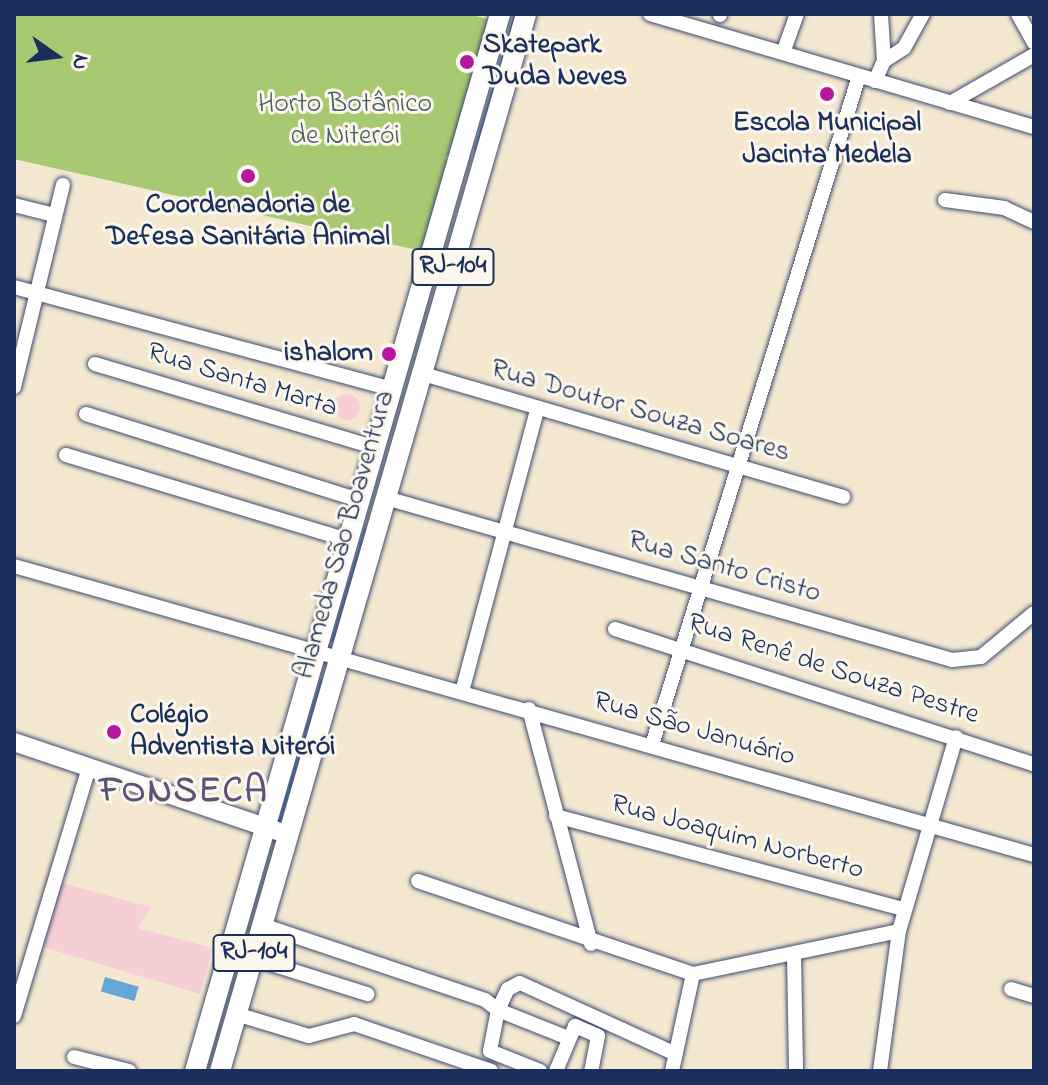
<!DOCTYPE html>
<html>
<head>
<meta charset="utf-8">
<style>
	body { margin:0 }
	#map { position:relative; width:1048px; height:1085px; overflow:hidden; background:#f5e8d1; font-family:"Indie Flower",sans-serif }
	div>[style] { position:absolute }
	[style*='--x'] { left:calc(var(--x)*1px); top:calc(var(--y)*1px); width:calc(var(--w)*1px); rotate:calc(var(--a)*1deg) }
	.built>* { inset:0; background:#f6cfd5 }
	.round { border-radius:50% }
	.green>* { inset:0; background:#a7c971 }
	.water>* { inset:0; background:#65a6d9; transform-origin:0 0 }
	.stream>* { height:3px; margin:-1.5px; padding:0 1.5px; transform-origin:1.5px; border-radius:1.5px; background:#65a6d9 }
	.roads { filter:drop-shadow(0 0 2px #3c4b6f) drop-shadow(0 0 2px #3c4b6f) }
	.minor>* { height:14px; margin:-7px; padding:0 7px; transform-origin:7px; border-radius:7px; background:#fff }
	.major>* { height:18px; margin:-9px; padding:0 9px; transform-origin:9px; border-radius:9px; background:#fff }
	.highway>* { height:20px; margin:-10px; padding:0 10px; transform-origin:10px; border-radius:10px; background:#fff }
	.dots>* { width:22px; height:22px; translate:-50% -50%; box-sizing:border-box; border:4px solid #fbf7ec; border-radius:50% }
	span { translate:-50% -50%; white-space:nowrap; text-align:center; line-height:1.15; -webkit-text-stroke:6px #fbf7ec; paint-order:stroke }
	.shield-label span { padding:2px 6px; background:#fbf7ec; border:2px solid; border-radius:6px; -webkit-text-stroke-width:0 }
	.shield-label { font-size:26px; color:#1b2f5e; font-weight:700 }
	.poi-label { font-size:28px; color:#1b2f5e; font-weight:700 }
	.left { translate:0 -50%; text-align:left }
	.right { translate:-100% -50%; text-align:right }
	.park-label { font-size:28px; color:#455d64 }
	.street-label { font-size:28px; color:#1b2f5e }
	.district-label { font-size:36px; color:#5b5279; font-weight:700; letter-spacing:2px }
	.frame { position:absolute; inset:0; border:16px solid #1b2f5e; pointer-events:none }
	.north { position:absolute; left:16px; top:16px; width:80px; height:80px; -webkit-text-stroke:6px #fbf7ec; paint-order:stroke; rotate:104deg; font-size:22px; font-weight:700; line-height:32px; text-align:center; color:#1b2f5e }
	.north::after { content:''; display:block; margin:auto; width:28px; height:36px; background:#1b2f5e; clip-path:polygon(50% 0,100% 100%,50% 72%,0 100%) }
</style>
</head>
<body>
<div id="map">
	<div class="built">
		<div class="round" style="left:334px;top:394px;width:26px;height:26px"></div>
		<div style="clip-path:polygon(58px 882px,151px 907px,138px 928px,213px 948px,200px 994px,42px 947px)"></div>
	</div>
	<div class="green">
		<div style="clip-path:polygon(14px 14px,468px 14px,491px 20px,457px 146px,445px 158px,452px 165px,426px 252px,14px 159px)"></div>
	</div>
	<div class="water">
		<div style="left:105px;top:977px;width:35px;height:15px;rotate:16deg"></div>
	</div>
	<div class="stream">
		<div style="--x:475;--y:149;--w:141;--a:-73.5"></div>
		<div style="--x:332;--y:640;--w:116;--a:-73.4"></div>
		<div style="--x:279;--y:821;--w:147;--a:-73.4"></div>
	</div>
	<div class="roads">
		<div class="minor">
			<div style="--x:650;--y:14;--w:400;--a:16.4"></div>
			<div style="--x:720;--y:14;--w:1;--a:90"></div>
			<div style="--x:1018;--y:14;--w:33;--a:61"></div>
			<div style="--x:783;--y:53;--w:41;--a:-70.3"></div>
			<div style="--x:884;--y:61;--w:24;--a:-33"></div>
			<div style="--x:904;--y:48;--w:39;--a:-61"></div>
			<div style="--x:875;--y:81;--w:22;--a:-66"></div>
			<div style="--x:884;--y:61;--w:47;--a:-93.7"></div>
			<div style="--x:950;--y:103;--w:97;--a:-29.7"></div>
			<div style="--x:945;--y:200;--w:60;--a:7.7"></div>
			<div style="--x:1004;--y:208;--w:33;--a:25"></div>
			<div style="--x:14;--y:205;--w:41;--a:14"></div>
			<div style="--x:14;--y:287;--w:392;--a:15.1"></div>
			<div style="--x:95;--y:364;--w:291;--a:16.6"></div>
			<div style="--x:423;--y:374;--w:438;--a:16.3"></div>
			<div style="--x:14;--y:387;--w:208;--a:-76.4"></div>
			<div style="--x:86;--y:414;--w:286;--a:17.5"></div>
			<div style="--x:66;--y:455;--w:295;--a:16.8"></div>
			<div style="--x:386;--y:498;--w:589;--a:15.97"></div>
			<div style="--x:952;--y:660;--w:29;--a:-6"></div>
			<div style="--x:981;--y:657;--w:69;--a:-39.7"></div>
			<div style="--x:14;--y:566;--w:1060;--a:15.82"></div>
			<div style="--x:615;--y:629;--w:440;--a:17.9"></div>
			<div style="--x:462;--y:692;--w:291;--a:-75.1"></div>
			<div style="--x:529;--y:709;--w:243;--a:75.2"></div>
			<div style="--x:652;--y:745;--w:700;--a:-72.81"></div>
			<div style="--x:556;--y:816;--w:360;--a:15"></div>
			<div style="--x:418;--y:881;--w:290;--a:18.7"></div>
			<div style="--x:693;--y:974;--w:210;--a:-11.8"></div>
			<div style="--x:262;--y:925;--w:235;--a:18.6"></div>
			<div style="--x:485;--y:1000;--w:16;--a:38"></div>
			<div style="--x:498;--y:1010;--w:23;--a:-65"></div>
			<div style="--x:508;--y:989;--w:13;--a:-27"></div>
			<div style="--x:520;--y:983;--w:171;--a:24.5"></div>
			<div style="--x:794;--y:954;--w:117;--a:89"></div>
			<div style="--x:252;--y:958;--w:121;--a:17.4"></div>
			<div style="--x:1011;--y:989;--w:24;--a:17"></div>
			<div style="--x:236;--y:1014;--w:76;--a:16.8"></div>
			<div style="--x:309;--y:1036;--w:47;--a:-14.9"></div>
			<div style="--x:354;--y:1024;--w:145;--a:18.9"></div>
			<div style="--x:14;--y:1016;--w:259;--a:-73.2"></div>
			<div style="--x:74;--y:1057;--w:57;--a:14.3"></div>
			<div style="--x:540;--y:1071;--w:54;--a:-158.2"></div>
			<div style="--x:490;--y:1051;--w:42;--a:-79"></div>
			<div style="--x:498;--y:1010;--w:75;--a:21.8"></div>
			<div style="--x:556;--y:1071;--w:49;--a:-67.1"></div>
			<div style="--x:575;--y:1026;--w:25;--a:23"></div>
			<div style="--x:598;--y:1036;--w:36;--a:101"></div>
			<div style="--x:672;--y:1071;--w:99;--a:-77.8"></div>
			<div style="--x:880;--y:1071;--w:141;--a:-82.3"></div>
			<div style="--x:899;--y:931;--w:202;--a:-73.6"></div>
		</div>
		<div class="major">
			<div style="--x:14;--y:742;--w:289;--a:18.7"></div>
		</div>
		<div class="highway">
			<div style="--x:195;--y:1071;--w:1100;--a:-73.9"></div>
			<div style="--x:220;--y:1071;--w:1100;--a:-73.85"></div>
		</div>
	</div>
	<div class="dots">
		<div style="left:467px;top:62px;background:#b5179e"></div>
		<div style="left:827px;top:94px;background:#b5179e"></div>
		<div style="left:248px;top:176px;background:#b5179e"></div>
		<div style="left:389px;top:354px;background:#b5179e"></div>
		<div style="left:114px;top:732px;background:#b5179e"></div>
	</div>
	<div class="shield-label">
		<span style="left:453px;top:267px">RJ-104</span>
		<span style="left:254px;top:953px">RJ-104</span>
	</div>
	<div class="poi-label">
		<span class="left" style="left:483px;top:62px">Skatepark<br>Duda Neves</span>
		<span style="left:827px;top:140px">Escola Municipal<br>Jacinta Medela</span>
		<span style="left:248px;top:222px">Coordenadoria de<br>Defesa Sanitária Animal</span>
		<span class="right" style="left:373px;top:354px">ishalom</span>
		<span class="left" style="left:130px;top:732px">Colégio<br>Adventista Niterói</span>
	</div>
	<div class="park-label">
		<span style="left:345px;top:121px">Horto Botânico<br>de Niterói</span>
	</div>
	<div class="street-label">
		<span style="left:242px;top:381px;rotate:17deg">Rua Santa Marta</span>
		<span style="left:640px;top:412px;rotate:16deg">Rua Doutor Souza Soares</span>
		<span style="left:346px;top:535px;rotate:-74deg">Alameda São Boaventura</span>
		<span style="left:724px;top:568px;rotate:16deg">Rua Santo Cristo</span>
		<span style="left:833px;top:670px;rotate:18deg">Rua Renê de Souza Pestre</span>
		<span style="left:694px;top:730px;rotate:16deg">Rua São Januário</span>
		<span style="left:737px;top:838px;rotate:15deg">Rua Joaquim Norberto</span>
	</div>
	<div class="district-label">
		<span style="left:184px;top:793px">FONSECA</span>
	</div>
	<div class="frame"></div>
	<div class="north">N</div>
</div>
</body>
</html>
